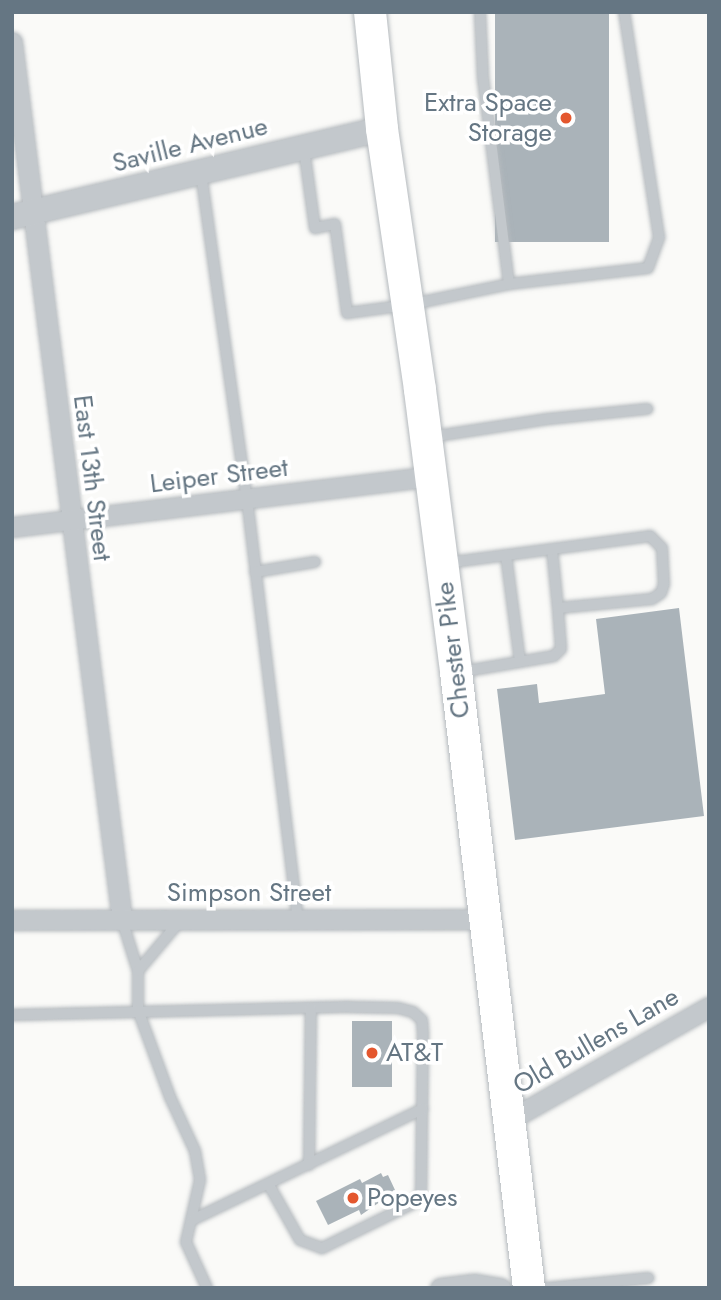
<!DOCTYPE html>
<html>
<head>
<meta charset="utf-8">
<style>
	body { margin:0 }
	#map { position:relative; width:721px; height:1300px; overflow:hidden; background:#fafaf8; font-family:Jost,sans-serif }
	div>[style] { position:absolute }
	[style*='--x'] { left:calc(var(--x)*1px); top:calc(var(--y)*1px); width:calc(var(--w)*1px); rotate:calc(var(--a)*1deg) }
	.building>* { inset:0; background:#aab3b9; transform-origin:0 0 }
	.roads { filter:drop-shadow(0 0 2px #b5babe) drop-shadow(0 0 2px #b5babe) }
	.service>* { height:10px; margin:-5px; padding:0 5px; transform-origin:5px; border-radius:5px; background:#c3c8cc }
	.minor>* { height:19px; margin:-9.5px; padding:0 9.5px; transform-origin:9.5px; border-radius:9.5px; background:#c3c8cc }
	.tertiary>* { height:24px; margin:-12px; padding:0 12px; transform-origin:12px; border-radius:12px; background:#c3c8cc }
	.primary>* { height:32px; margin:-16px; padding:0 16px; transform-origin:16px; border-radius:16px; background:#fff }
	.dots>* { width:19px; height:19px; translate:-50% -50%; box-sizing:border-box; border:4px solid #fff; border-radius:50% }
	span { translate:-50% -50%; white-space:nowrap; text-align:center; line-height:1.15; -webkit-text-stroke:7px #fff; paint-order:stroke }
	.poi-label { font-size:26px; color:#657683 }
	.right { translate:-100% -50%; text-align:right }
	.left { translate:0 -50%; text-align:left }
	.street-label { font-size:26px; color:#657683 }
	.frame { position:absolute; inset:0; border:14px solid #657683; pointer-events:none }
</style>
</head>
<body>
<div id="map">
	<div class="building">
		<div style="left:495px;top:12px;width:114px;height:230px"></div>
		<div style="clip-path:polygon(679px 608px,704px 816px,515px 840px,497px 689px,537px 684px,539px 703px,605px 694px,596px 619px)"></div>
		<div style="left:352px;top:1021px;width:40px;height:66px"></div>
		<div style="clip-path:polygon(381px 1173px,383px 1177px,388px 1175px,395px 1190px,389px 1193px,390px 1195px,361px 1215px,359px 1210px,328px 1225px,316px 1201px,360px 1179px,362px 1183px)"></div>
	</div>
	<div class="roads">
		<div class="service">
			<div style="--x:480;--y:12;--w:66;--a:87.4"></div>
			<div style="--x:483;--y:78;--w:208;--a:82.8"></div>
			<div style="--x:304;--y:149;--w:80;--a:82.1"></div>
			<div style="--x:315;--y:228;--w:20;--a:-11"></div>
			<div style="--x:335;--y:224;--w:90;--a:82.3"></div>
			<div style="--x:347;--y:313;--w:62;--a:-7.5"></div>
			<div style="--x:408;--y:305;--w:103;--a:-11.7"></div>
			<div style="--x:509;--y:284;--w:140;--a:-6.6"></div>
			<div style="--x:648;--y:268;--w:33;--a:-70"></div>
			<div style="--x:659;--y:237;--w:228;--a:-98.8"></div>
			<div style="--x:201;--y:173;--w:329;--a:82"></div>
			<div style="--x:247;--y:499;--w:423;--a:83.1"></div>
			<div style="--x:430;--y:437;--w:119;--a:-8.7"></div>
			<div style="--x:548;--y:419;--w:100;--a:-5.8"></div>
			<div style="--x:552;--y:549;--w:59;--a:84.2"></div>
			<div style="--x:506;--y:555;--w:108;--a:82.5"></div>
			<div style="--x:446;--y:563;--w:206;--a:-7.5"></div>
			<div style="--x:650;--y:536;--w:17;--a:45"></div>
			<div style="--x:662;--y:548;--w:36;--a:87"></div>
			<div style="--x:664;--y:584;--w:9;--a:108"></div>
			<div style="--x:661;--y:593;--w:11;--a:146"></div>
			<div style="--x:652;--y:599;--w:94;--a:174.5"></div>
			<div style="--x:558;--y:608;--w:41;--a:85.8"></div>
			<div style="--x:561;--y:649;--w:10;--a:135"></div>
			<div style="--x:554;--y:656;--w:95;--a:170.3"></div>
			<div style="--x:255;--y:572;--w:61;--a:-9.5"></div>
			<div style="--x:122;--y:920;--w:53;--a:72.6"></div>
			<div style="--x:138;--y:971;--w:39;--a:90"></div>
			<div style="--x:138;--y:1010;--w:93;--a:69.8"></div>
			<div style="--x:170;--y:1097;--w:60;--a:65.2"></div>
			<div style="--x:195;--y:1151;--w:29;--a:80"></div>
			<div style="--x:200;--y:1180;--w:64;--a:102.7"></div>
			<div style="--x:186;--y:1242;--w:51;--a:65.5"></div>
			<div style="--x:138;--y:971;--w:65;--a:-50"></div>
			<div style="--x:12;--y:1015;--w:337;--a:-1.4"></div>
			<div style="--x:349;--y:1007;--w:49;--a:1.2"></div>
			<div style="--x:398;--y:1008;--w:16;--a:15"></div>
			<div style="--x:413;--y:1012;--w:12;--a:42"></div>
			<div style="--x:422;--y:1020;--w:13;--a:86"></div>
			<div style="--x:423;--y:1033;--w:159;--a:90.7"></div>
			<div style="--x:421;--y:1192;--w:11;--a:117"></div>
			<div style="--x:416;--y:1202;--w:105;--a:153.9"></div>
			<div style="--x:322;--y:1248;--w:23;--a:-160"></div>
			<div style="--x:300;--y:1240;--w:63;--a:-119.4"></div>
			<div style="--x:309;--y:1165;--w:157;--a:-89.3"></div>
			<div style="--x:192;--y:1220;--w:256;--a:-25.7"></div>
			<div style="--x:548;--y:1288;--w:101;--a:-5.7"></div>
		</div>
		<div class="minor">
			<div style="--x:12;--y:42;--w:885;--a:82.86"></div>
			<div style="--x:12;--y:527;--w:422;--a:-6.9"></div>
			<div style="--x:12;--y:920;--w:473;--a:-0.1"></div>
			<div style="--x:509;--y:1120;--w:230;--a:-29.5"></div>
			<div style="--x:440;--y:1288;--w:35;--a:-7"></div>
			<div style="--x:475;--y:1284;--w:26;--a:9"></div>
		</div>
		<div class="tertiary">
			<div style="--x:12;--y:217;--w:380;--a:-13.4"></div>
		</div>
		<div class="primary">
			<div style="--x:370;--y:12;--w:118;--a:84.1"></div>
			<div style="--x:382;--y:129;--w:264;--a:81.7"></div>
			<div style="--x:420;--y:390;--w:284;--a:82.7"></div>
			<div style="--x:456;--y:672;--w:620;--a:83.24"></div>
		</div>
	</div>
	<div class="dots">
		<div style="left:566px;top:118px;background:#e4572e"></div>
		<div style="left:372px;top:1053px;background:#e4572e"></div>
		<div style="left:353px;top:1198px;background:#e4572e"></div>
	</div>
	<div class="poi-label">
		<span class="right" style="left:552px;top:118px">Extra Space<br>Storage</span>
		<span class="left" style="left:386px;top:1053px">AT&amp;T</span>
		<span class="left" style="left:367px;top:1198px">Popeyes</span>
	</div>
	<div class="street-label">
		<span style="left:190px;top:145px;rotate:-14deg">Saville Avenue</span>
		<span style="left:219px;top:476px;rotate:-7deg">Leiper Street</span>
		<span style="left:92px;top:478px;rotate:83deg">East 13th Street</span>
		<span style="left:453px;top:650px;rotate:-97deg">Chester Pike</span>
		<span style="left:249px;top:893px">Simpson Street</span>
		<span style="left:596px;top:1041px;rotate:-30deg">Old Bullens Lane</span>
	</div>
	<div class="frame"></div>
</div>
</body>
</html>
